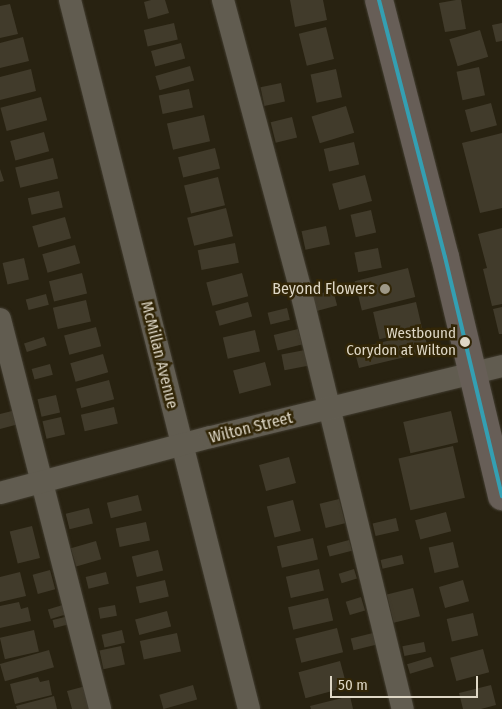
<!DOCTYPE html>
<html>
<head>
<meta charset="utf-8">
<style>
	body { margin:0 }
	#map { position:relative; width:502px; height:709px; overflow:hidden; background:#282211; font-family:"Fira Sans Condensed",sans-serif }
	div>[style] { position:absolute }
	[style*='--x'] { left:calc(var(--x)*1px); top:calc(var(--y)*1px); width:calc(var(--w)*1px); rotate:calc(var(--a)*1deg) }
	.building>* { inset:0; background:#413b2b; transform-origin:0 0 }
	.roads { filter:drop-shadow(0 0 1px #423d31) drop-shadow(0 0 1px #423d31) }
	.minor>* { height:22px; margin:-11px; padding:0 11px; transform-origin:11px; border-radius:11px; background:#615c50 }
	.major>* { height:28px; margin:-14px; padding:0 14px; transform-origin:14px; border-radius:14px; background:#675e57 }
	.bus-1>* { height:4px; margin:-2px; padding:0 2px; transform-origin:2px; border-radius:2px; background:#349fb2 }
	.dots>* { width:14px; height:14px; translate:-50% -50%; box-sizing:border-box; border:2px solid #322607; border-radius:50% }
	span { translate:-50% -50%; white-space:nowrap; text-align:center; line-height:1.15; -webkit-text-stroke:5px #322607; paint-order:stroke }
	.bus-label { font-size:15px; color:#ded7c6 }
	.right { translate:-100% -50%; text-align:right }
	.poi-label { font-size:16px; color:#ded7c6 }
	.street-label { font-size:16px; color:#ded7c6 }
	.scale { position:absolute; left:330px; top:676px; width:148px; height:22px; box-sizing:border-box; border:2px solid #ded7c6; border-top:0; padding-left:6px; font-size:15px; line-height:18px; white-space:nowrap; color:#ded7c6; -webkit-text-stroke:4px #322607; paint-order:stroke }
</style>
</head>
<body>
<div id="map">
	<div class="building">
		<div style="clip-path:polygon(151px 0,165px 0,169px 13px,148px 19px,144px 2px)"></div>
		<div style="clip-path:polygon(290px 0,323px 0,327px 20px,295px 27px)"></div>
		<div style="clip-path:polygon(456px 0,461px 0,466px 29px,445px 32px,439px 3px)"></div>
		<div style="clip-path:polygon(10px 4px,18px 34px,0 38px,0 6px)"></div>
		<div style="left:174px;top:23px;width:17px;height:31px;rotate:77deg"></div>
		<div style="clip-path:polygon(502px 23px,502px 41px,496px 42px,492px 25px)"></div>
		<div style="left:326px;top:27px;width:33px;height:28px;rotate:76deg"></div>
		<div style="left:480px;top:30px;width:28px;height:32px;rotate:73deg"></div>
		<div style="clip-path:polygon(23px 37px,29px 61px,0 68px,0 43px)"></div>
		<div style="left:181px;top:43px;width:16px;height:31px;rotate:75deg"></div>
		<div style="left:190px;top:66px;width:15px;height:36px;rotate:74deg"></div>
		<div style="left:479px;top:67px;width:29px;height:23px;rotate:78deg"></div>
		<div style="clip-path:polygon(31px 69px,36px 91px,0 100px,0 77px)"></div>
		<div style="left:336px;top:69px;width:29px;height:26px;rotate:78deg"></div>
		<div style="left:281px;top:83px;width:19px;height:21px;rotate:78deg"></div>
		<div style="left:189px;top:89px;width:19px;height:31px;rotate:78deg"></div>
		<div style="left:41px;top:97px;width:24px;height:42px;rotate:75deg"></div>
		<div style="left:491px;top:103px;width:23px;height:27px;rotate:75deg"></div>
		<div style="left:346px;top:106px;width:28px;height:36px;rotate:73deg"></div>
		<div style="left:204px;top:115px;width:27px;height:38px;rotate:77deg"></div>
		<div style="left:292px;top:117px;width:21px;height:22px;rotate:76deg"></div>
		<div style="left:44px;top:132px;width:20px;height:35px;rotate:75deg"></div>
		<div style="clip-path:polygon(502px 133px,502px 208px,480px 213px,462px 143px)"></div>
		<div style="left:354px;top:142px;width:23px;height:31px;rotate:77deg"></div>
		<div style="left:215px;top:148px;width:21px;height:38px;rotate:76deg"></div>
		<div style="left:53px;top:158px;width:21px;height:39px;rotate:76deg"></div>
		<div style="clip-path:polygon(0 169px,4px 181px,0 182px)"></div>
		<div style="left:365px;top:175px;width:27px;height:34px;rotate:75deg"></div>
		<div style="left:218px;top:177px;width:29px;height:35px;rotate:76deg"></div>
		<div style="left:59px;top:191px;width:17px;height:32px;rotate:77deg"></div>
		<div style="left:226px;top:208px;width:29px;height:40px;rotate:76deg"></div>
		<div style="left:371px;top:210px;width:23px;height:21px;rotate:77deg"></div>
		<div style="left:65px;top:217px;width:22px;height:34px;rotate:74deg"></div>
		<div style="left:326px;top:226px;width:19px;height:25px;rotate:78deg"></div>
		<div style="clip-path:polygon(502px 228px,502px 304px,492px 306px,483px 269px,487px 268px,478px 234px)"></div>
		<div style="left:235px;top:243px;width:20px;height:38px;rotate:79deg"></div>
		<div style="left:75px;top:245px;width:19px;height:34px;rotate:74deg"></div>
		<div style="left:378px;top:248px;width:20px;height:24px;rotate:79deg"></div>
		<div style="left:24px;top:258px;width:22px;height:22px;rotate:77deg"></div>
		<div style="left:408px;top:268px;width:30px;height:55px;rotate:76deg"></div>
		<div style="left:82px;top:273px;width:21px;height:34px;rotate:76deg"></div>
		<div style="left:242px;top:273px;width:24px;height:37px;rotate:75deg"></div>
		<div style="left:333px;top:290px;width:16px;height:22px;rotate:75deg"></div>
		<div style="left:46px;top:294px;width:11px;height:21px;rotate:75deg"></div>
		<div style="left:86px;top:300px;width:22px;height:34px;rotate:77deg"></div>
		<div style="left:248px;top:302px;width:15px;height:34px;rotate:74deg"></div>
		<div style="left:416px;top:302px;width:28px;height:44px;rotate:77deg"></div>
		<div style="clip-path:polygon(502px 307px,502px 334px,499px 334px,493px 309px)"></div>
		<div style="left:287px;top:308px;width:12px;height:20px;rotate:76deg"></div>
		<div style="left:96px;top:327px;width:20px;height:33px;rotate:75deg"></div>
		<div style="left:298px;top:329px;width:16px;height:25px;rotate:76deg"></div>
		<div style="left:255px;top:330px;width:22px;height:33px;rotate:77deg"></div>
		<div style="clip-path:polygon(424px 332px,427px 345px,422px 353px,359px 368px,354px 349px)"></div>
		<div style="left:44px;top:337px;width:9px;height:21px;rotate:72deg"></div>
		<div style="left:305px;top:350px;width:16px;height:24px;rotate:79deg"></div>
		<div style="left:103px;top:354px;width:19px;height:34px;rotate:74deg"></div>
		<div style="left:265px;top:362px;width:24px;height:33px;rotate:75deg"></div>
		<div style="left:50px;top:364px;width:11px;height:19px;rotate:75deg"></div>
		<div style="left:109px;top:380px;width:20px;height:34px;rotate:75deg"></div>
		<div style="left:56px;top:395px;width:18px;height:19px;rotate:77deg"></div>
		<div style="left:114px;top:407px;width:17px;height:34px;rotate:77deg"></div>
		<div style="clip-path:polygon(16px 410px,19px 424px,0 429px,0 414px)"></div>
		<div style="left:451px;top:411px;width:32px;height:49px;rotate:77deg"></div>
		<div style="left:61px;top:417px;width:18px;height:19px;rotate:77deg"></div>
		<div style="left:453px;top:446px;width:53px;height:56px;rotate:77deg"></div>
		<div style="left:289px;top:457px;width:27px;height:31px;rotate:75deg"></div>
		<div style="left:138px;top:495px;width:16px;height:32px;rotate:76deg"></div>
		<div style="left:339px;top:499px;width:25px;height:20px;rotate:76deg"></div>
		<div style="left:293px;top:500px;width:32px;height:27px;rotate:76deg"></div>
		<div style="left:89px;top:508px;width:16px;height:24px;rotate:76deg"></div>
		<div style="left:446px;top:512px;width:20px;height:32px;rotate:75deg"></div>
		<div style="left:396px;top:518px;width:13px;height:24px;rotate:77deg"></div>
		<div style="left:146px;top:522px;width:19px;height:31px;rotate:78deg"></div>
		<div style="left:32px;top:526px;width:33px;height:23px;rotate:76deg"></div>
		<div style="left:313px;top:538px;width:22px;height:37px;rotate:77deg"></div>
		<div style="left:349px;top:540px;width:11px;height:23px;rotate:75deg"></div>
		<div style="left:96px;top:541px;width:19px;height:26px;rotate:74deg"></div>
		<div style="left:453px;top:542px;width:26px;height:25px;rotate:77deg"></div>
		<div style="left:158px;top:550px;width:21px;height:27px;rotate:76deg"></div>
		<div style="left:402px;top:555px;width:9px;height:22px;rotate:77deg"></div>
		<div style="left:319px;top:569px;width:22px;height:34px;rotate:77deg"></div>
		<div style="left:354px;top:569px;width:10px;height:16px;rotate:73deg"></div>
		<div style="left:50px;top:570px;width:20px;height:18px;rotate:75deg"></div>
		<div style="clip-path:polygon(20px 572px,26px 596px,0 602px,0 577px)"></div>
		<div style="left:106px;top:572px;width:12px;height:21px;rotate:76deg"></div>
		<div style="left:165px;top:580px;width:17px;height:30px;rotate:77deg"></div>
		<div style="left:463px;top:580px;width:22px;height:25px;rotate:74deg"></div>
		<div style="left:413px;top:588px;width:29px;height:27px;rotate:76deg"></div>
		<div style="left:361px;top:597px;width:14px;height:16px;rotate:73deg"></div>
		<div style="left:328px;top:598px;width:23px;height:41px;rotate:77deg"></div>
		<div style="clip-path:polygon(19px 602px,21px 609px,28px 607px,31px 621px,0 628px,0 606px)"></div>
		<div style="left:66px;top:604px;width:10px;height:19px;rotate:73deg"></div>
		<div style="left:115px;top:605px;width:11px;height:17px;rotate:80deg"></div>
		<div style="left:167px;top:611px;width:16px;height:33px;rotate:75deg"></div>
		<div style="left:473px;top:613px;width:23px;height:27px;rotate:77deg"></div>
		<div style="left:69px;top:616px;width:8px;height:17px;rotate:76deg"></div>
		<div style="left:337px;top:628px;width:25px;height:43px;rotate:76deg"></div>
		<div style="left:34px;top:630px;width:22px;height:35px;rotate:77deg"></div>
		<div style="left:122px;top:630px;width:13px;height:21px;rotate:77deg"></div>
		<div style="left:177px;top:633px;width:19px;height:38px;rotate:78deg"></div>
		<div style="left:373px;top:633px;width:12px;height:23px;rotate:76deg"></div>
		<div style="left:424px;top:642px;width:10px;height:22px;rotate:79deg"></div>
		<div style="left:121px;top:646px;width:19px;height:22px;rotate:78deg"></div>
		<div style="left:483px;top:649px;width:24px;height:34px;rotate:75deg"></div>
		<div style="left:49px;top:650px;width:18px;height:51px;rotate:74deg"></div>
		<div style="left:431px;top:657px;width:10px;height:25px;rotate:73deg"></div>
		<div style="left:340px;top:661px;width:27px;height:43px;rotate:75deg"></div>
		<div style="clip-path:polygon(38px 677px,40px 682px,49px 680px,52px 695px,15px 704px,10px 684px)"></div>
		<div style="left:193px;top:685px;width:15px;height:35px;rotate:74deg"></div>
		<div style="clip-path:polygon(491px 685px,496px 705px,481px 709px,463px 709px,459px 693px)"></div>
		<div style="clip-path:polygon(86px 686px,92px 709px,72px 709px,67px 691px)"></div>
		<div style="clip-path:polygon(54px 696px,57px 709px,17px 709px,16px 706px)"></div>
		<div style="clip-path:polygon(350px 696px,353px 709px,311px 709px,310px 706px)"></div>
	</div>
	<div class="roads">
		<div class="minor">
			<div style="--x:70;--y:0;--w:731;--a:75.83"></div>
			<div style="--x:223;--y:0;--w:302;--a:75"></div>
			<div style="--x:301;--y:292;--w:429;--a:76.3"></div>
			<div style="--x:0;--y:319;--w:403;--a:75.6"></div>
			<div style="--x:0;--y:493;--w:218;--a:-14.9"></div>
			<div style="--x:211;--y:437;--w:300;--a:-13.7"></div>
		</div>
		<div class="major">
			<div style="--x:379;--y:0;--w:265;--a:75.6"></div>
			<div style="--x:445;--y:257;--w:246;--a:76.6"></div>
		</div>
	</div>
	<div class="bus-1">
		<div style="--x:379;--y:0;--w:265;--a:75.6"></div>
		<div style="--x:445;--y:257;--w:246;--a:76.6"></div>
	</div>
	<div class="dots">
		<div style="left:385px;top:289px;background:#9e9887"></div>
		<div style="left:465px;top:342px;background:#ded7c6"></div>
	</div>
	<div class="bus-label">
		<span class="right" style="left:456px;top:342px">Westbound<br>Corydon at Wilton</span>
	</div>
	<div class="poi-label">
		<span class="right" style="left:375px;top:289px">Beyond Flowers</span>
	</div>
	<div class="street-label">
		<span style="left:159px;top:355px;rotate:76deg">McMillan Avenue</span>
		<span style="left:251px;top:428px;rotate:-14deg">Wilton Street</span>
	</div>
	<div class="scale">50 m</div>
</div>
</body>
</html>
